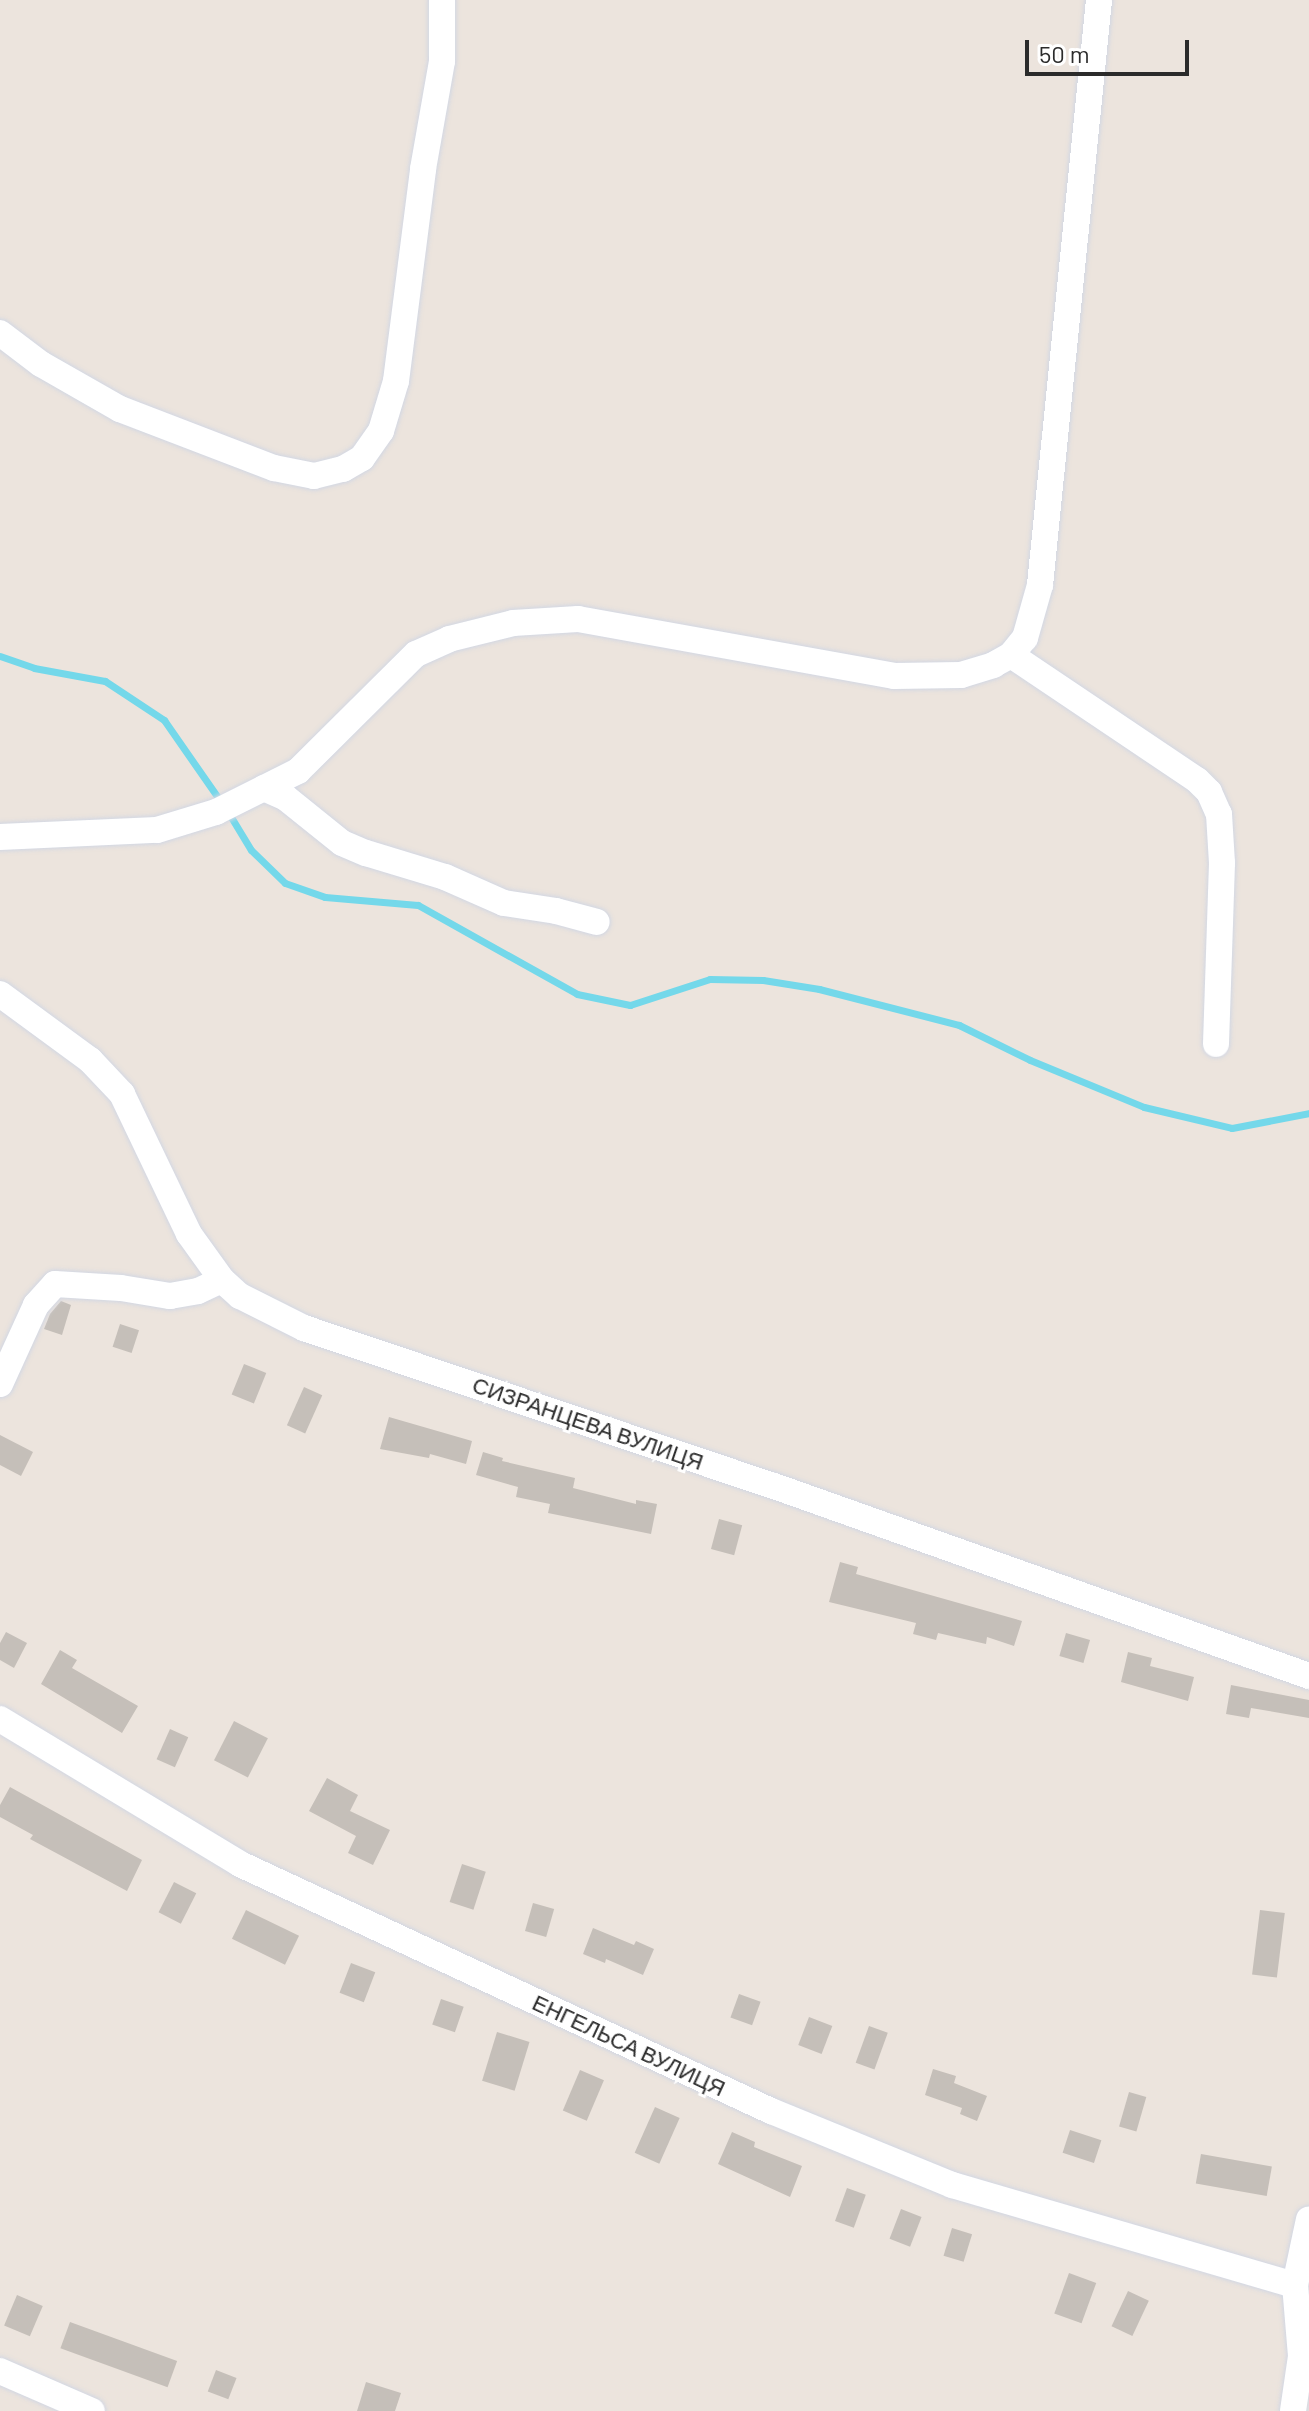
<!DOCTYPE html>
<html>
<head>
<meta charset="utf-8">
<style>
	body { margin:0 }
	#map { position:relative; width:1309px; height:2411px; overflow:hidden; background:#ece4dd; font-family:Barlow,sans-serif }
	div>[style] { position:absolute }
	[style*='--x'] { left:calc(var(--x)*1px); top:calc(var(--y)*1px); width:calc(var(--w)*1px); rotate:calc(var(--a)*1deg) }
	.stream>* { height:7px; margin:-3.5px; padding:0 3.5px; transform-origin:3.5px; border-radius:3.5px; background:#74d8ea }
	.building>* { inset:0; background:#c5bfb9; transform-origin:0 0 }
	.roads { filter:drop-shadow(0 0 2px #d2d7e3) drop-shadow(0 0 2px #d2d7e3) }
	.minor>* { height:26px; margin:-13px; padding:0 13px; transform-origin:13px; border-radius:13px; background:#fff }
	span { translate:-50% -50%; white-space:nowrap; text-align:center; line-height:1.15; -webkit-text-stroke:6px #fff; paint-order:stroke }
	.street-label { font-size:22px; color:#2b2b2b }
	.scale { position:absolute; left:1025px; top:40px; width:164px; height:36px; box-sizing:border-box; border:4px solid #2b2b2b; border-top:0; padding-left:10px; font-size:24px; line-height:28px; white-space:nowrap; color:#2b2b2b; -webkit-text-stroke:6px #fff; paint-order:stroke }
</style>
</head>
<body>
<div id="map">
	<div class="stream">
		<div style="--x:0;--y:656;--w:36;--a:19"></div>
		<div style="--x:34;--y:668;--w:72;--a:10.4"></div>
		<div style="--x:105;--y:681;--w:71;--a:33.5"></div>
		<div style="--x:164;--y:720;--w:100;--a:55.2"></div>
		<div style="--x:228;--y:812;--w:44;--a:58.8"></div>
		<div style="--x:251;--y:850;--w:47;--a:44.1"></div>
		<div style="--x:285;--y:883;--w:42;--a:19.3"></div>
		<div style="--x:325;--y:897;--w:93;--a:4.9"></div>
		<div style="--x:418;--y:905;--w:182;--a:29.2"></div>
		<div style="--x:577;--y:994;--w:54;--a:11.7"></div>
		<div style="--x:630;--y:1005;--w:84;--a:-18"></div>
		<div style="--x:710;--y:979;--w:53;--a:1.1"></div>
		<div style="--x:763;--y:980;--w:57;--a:9.1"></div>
		<div style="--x:819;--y:989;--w:145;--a:14.4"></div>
		<div style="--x:959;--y:1025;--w:79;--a:26.2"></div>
		<div style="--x:1030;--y:1060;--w:123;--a:22.4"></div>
		<div style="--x:1144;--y:1107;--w:90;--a:13.4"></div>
		<div style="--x:1232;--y:1128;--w:78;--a:-11"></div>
	</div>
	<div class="building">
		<div style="clip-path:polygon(61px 1301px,71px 1305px,62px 1335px,44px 1329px,50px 1314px)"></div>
		<div style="left:120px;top:1324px;width:20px;height:24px;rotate:18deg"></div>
		<div style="left:244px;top:1364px;width:24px;height:33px;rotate:22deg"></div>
		<div style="left:304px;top:1387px;width:20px;height:42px;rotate:24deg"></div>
		<div style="clip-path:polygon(389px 1417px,472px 1441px,466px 1464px,430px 1454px,429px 1458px,380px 1449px)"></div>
		<div style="clip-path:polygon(0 1435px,33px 1452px,21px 1476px,0 1465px)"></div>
		<div style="clip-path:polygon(483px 1452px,503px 1458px,502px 1461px,575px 1478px,573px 1488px,636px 1504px,636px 1500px,657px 1504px,651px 1534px,548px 1513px,550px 1504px,516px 1497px,518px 1487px,476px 1475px)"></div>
		<div style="left:719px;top:1519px;width:24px;height:31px;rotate:15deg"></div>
		<div style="clip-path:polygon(840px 1562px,858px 1567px,856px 1574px,1022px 1621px,1014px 1646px,987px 1637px,986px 1644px,938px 1633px,936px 1640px,913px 1634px,916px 1623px,829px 1602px)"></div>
		<div style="clip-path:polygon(6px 1632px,27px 1643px,14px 1668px,0 1660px,0 1643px)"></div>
		<div style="left:1066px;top:1633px;width:25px;height:24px;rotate:16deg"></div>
		<div style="clip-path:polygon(60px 1650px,77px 1660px,72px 1668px,138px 1706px,122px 1733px,41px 1684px)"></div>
		<div style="clip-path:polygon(1128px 1652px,1152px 1658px,1150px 1666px,1194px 1677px,1188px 1701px,1121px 1682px)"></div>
		<div style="clip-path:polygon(1231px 1685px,1309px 1700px,1309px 1718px,1251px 1708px,1249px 1718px,1226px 1714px)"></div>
		<div style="left:234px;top:1721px;width:38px;height:44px;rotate:27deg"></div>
		<div style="left:170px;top:1729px;width:20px;height:33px;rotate:24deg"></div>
		<div style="clip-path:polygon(327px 1778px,358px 1795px,350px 1811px,390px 1830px,373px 1865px,348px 1853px,356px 1836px,309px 1811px)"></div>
		<div style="clip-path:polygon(10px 1787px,142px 1860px,127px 1891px,30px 1839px,33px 1835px,0 1817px,0 1805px)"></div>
		<div style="left:462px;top:1864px;width:25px;height:40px;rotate:18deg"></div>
		<div style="left:174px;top:1882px;width:25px;height:34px;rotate:27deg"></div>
		<div style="left:533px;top:1903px;width:22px;height:29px;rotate:16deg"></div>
		<div style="left:246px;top:1910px;width:59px;height:32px;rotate:26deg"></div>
		<div style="left:1260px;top:1910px;width:25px;height:65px;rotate:7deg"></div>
		<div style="clip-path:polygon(593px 1928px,634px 1945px,636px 1941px,654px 1949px,643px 1975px,606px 1959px,605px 1963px,583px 1954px)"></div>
		<div style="left:351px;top:1963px;width:26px;height:32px;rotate:21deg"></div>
		<div style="left:739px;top:1994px;width:23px;height:25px;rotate:20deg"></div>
		<div style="left:441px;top:1999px;width:24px;height:27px;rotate:19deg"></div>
		<div style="left:809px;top:2017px;width:25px;height:30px;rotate:21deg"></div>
		<div style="left:869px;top:2026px;width:20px;height:39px;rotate:20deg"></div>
		<div style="left:497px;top:2032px;width:34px;height:51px;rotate:17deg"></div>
		<div style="clip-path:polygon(933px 2069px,956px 2076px,954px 2083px,987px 2096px,977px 2121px,960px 2114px,962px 2108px,925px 2095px)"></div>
		<div style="left:580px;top:2070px;width:26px;height:44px;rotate:23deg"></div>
		<div style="left:1129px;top:2092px;width:18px;height:36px;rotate:16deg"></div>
		<div style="left:655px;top:2107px;width:27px;height:50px;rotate:24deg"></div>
		<div style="left:1070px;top:2130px;width:33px;height:24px;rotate:18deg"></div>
		<div style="clip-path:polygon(732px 2132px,755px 2142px,754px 2147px,802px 2166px,790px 2197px,718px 2164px)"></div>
		<div style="left:1201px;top:2154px;width:72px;height:30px;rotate:10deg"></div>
		<div style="left:847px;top:2188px;width:20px;height:35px;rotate:20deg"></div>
		<div style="left:901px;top:2209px;width:22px;height:32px;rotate:21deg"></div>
		<div style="left:952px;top:2228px;width:21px;height:29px;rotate:17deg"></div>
		<div style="left:1069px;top:2273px;width:29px;height:43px;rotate:20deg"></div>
		<div style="left:1128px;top:2291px;width:23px;height:39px;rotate:25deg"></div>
		<div style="left:17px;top:2295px;width:28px;height:33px;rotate:23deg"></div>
		<div style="left:70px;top:2322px;width:114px;height:28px;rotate:20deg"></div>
		<div style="left:216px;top:2370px;width:22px;height:23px;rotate:21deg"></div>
		<div style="clip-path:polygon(366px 2382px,401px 2393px,395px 2411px,357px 2411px)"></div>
	</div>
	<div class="roads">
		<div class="minor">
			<div style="--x:0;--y:333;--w:51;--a:37.1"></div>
			<div style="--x:41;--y:364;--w:91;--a:29.7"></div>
			<div style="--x:120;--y:409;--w:165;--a:21"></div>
			<div style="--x:274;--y:468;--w:41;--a:11.3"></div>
			<div style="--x:314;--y:476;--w:30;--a:-14"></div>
			<div style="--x:343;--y:469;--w:22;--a:-30"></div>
			<div style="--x:362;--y:458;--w:33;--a:-55"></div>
			<div style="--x:381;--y:431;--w:52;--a:-73.3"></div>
			<div style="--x:396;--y:381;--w:214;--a:-82.7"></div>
			<div style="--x:423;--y:169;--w:110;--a:-80"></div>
			<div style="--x:442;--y:61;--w:61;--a:-90"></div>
			<div style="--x:1011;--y:655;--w:224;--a:33.9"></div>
			<div style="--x:1197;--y:780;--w:17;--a:45"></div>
			<div style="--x:1209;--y:792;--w:24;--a:66"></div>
			<div style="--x:1219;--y:814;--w:49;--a:86.5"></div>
			<div style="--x:1222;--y:863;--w:181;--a:91.9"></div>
			<div style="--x:264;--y:788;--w:24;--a:24"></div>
			<div style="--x:286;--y:798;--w:72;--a:38.8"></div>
			<div style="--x:342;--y:843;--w:26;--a:23"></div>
			<div style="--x:366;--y:853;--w:83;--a:16.9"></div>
			<div style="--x:445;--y:877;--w:64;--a:23.8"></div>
			<div style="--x:504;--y:903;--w:53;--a:8.7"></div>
			<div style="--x:556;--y:911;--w:42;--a:15"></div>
			<div style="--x:0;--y:837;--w:157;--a:-2.6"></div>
			<div style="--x:157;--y:830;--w:62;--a:-17"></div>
			<div style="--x:216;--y:812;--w:92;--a:-26.6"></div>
			<div style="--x:298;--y:771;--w:166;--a:-44.8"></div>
			<div style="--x:416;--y:654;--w:36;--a:-24"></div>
			<div style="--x:449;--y:639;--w:66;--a:-14"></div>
			<div style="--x:513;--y:623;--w:65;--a:-3.5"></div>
			<div style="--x:578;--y:619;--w:321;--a:10.2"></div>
			<div style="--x:894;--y:676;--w:67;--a:-0.9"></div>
			<div style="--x:961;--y:675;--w:34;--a:-17"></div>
			<div style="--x:993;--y:665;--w:21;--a:-29"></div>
			<div style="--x:1011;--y:655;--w:22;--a:-51"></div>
			<div style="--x:1025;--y:638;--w:55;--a:-74.2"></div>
			<div style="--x:1040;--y:585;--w:588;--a:-84.24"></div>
			<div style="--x:0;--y:994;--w:112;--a:36.3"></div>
			<div style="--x:90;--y:1060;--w:47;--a:46.7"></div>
			<div style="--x:122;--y:1094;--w:155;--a:64.4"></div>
			<div style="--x:189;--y:1234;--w:57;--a:54.3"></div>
			<div style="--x:222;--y:1280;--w:24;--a:42"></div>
			<div style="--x:240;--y:1296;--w:72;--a:26.6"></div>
			<div style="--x:304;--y:1328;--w:496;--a:18.6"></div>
			<div style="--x:774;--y:1486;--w:568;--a:19.55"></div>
			<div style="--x:0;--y:1384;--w:87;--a:-65.5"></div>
			<div style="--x:36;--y:1305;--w:28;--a:-48"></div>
			<div style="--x:55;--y:1284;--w:66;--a:3.5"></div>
			<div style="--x:121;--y:1288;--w:50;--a:9.3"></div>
			<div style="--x:170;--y:1296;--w:28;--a:-10"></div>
			<div style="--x:198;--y:1291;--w:26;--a:-25"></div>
			<div style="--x:0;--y:1719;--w:280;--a:31.1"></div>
			<div style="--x:240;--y:1864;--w:586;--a:24.95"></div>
			<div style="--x:771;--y:2111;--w:196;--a:22.2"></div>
			<div style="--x:952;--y:2185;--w:357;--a:16.3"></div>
			<div style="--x:0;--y:2371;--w:100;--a:23.5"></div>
			<div style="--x:1293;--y:2411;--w:56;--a:-81.7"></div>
			<div style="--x:1301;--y:2356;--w:71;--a:-94.8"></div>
			<div style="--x:1295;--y:2285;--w:67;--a:-78"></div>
		</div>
	</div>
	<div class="street-label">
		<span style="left:588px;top:1423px;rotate:19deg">СИЗРАНЦЕВА ВУЛИЦЯ</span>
		<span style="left:629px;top:2045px;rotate:25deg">ЕНГЕЛЬСА ВУЛИЦЯ</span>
	</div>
	<div class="scale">50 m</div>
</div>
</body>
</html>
